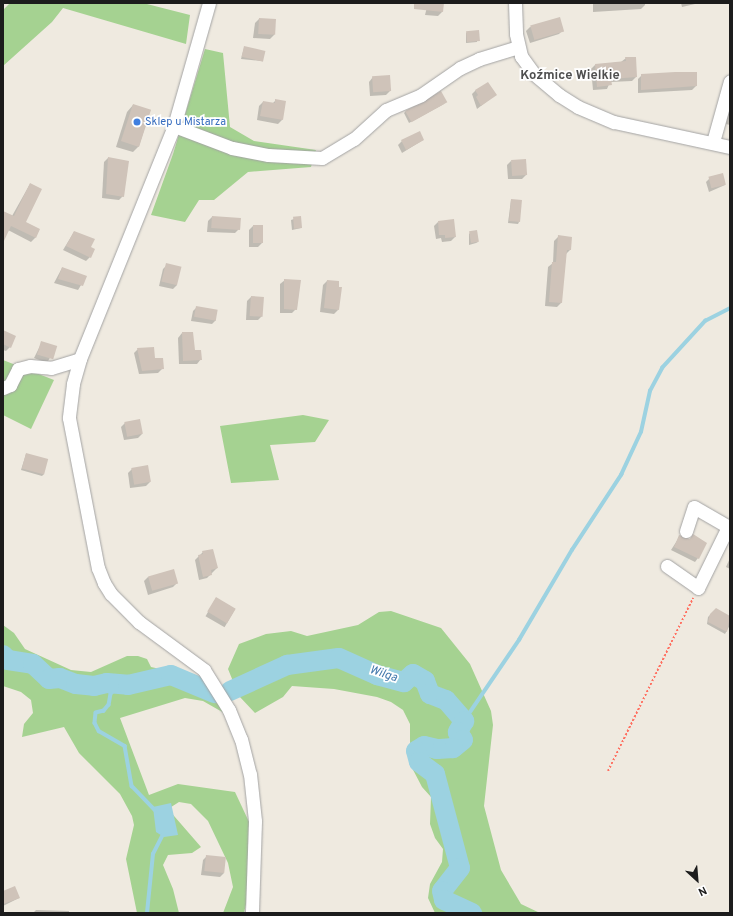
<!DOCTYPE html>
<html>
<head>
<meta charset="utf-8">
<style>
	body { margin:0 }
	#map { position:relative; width:733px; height:916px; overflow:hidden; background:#efeae0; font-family:Overpass,sans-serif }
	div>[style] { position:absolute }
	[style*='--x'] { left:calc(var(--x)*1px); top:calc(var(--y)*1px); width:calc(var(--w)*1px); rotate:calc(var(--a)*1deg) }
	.forest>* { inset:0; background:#a5d291 }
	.water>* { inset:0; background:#9cd2e1 }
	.shadow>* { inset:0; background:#0003; transform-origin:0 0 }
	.stream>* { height:3.5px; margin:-1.75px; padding:0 1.75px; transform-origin:1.75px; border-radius:1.75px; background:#9cd2e1 }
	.river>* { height:20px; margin:-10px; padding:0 10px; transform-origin:10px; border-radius:10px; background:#9cd2e1 }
	.building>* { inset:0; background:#cfc3b9; transform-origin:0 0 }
	.path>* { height:2px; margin-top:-1px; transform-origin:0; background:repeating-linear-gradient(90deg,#ff7061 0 2px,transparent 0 4px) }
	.roads { filter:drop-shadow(0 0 1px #a3a3a3) drop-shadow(0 0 1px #a3a3a3) }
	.minor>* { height:13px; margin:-6.5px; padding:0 6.5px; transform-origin:6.5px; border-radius:6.5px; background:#fff }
	.dots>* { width:11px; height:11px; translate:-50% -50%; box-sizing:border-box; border:2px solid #fff; border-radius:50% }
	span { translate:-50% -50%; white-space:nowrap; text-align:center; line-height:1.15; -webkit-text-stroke:3.5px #fff; paint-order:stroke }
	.shop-label { font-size:11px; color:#366cbe }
	.left { translate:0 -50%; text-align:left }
	.water-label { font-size:12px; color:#3f76ab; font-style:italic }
	.quarter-label { font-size:13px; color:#4f4f4f; font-weight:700 }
	.frame { position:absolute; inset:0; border:4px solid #1c1c1c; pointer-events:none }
	.north { position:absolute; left:677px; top:860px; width:40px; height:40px; -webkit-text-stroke:3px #fff; paint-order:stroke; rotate:154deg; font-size:11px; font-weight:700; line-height:16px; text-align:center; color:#1c1c1c }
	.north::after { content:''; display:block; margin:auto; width:14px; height:18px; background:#1c1c1c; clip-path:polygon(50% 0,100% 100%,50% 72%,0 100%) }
</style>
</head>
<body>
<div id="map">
	<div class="forest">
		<div style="clip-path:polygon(10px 3px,143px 3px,190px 15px,186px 44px,63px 8px,52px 22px,3px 66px,3px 10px)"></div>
		<div style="clip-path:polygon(205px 49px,223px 53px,230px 127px,254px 141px,316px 150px,311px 167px,248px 172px,214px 200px,199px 200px,185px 222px,151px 215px,173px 154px)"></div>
		<div style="clip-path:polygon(3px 360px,54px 380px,31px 429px,3px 415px)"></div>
		<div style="clip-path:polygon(303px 415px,329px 420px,315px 442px,270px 445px,279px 480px,231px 483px,220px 426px)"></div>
		<div style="clip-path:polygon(391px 611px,441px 628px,470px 664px,491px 711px,493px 725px,484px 806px,501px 870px,521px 904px,540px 913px,435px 913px,428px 898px,430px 884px,442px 862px,443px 849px,435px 838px,430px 824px,431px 797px,422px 787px,410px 764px,410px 724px,403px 710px,391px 702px,377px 697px,334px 689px,292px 686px,283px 697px,255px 713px,239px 696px,228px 669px,239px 644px,266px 634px,291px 631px,307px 636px,358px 625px,379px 612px)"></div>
		<div style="clip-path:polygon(3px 625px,14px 633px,25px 649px,71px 670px,91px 672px,127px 656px,138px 656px,147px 659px,151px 667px,160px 669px,170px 667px,189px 673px,211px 692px,224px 713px,203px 701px,185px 698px,120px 718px,149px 795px,178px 784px,235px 792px,250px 824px,250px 886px,244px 913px,223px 913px,233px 887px,228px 863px,208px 821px,191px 804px,179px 802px,168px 809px,201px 847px,192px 853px,168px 855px,163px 865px,173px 889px,179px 913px,137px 913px,126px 859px,134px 825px,132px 816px,120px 794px,79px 753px,64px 727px,22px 737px,24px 724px,33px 713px,31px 700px,21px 692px,3px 686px)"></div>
	</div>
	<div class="water">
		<div style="clip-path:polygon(171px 803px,178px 835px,164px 837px,156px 832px,153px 807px)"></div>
	</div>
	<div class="shadow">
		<div style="clip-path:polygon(428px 3px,442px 3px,442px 12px,438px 16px,425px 15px)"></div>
		<div style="clip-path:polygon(593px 3px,645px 3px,645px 5px,641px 9px,593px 12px)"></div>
		<div style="clip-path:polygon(681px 3px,695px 3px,695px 4px,682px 7px)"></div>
		<div style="clip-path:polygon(259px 19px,275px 20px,274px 35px,270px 39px,253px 38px,255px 23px)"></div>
		<div style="clip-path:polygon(530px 27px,563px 30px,559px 34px,530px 43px,526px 31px)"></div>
		<div style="clip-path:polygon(478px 31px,477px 42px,466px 43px,466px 33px)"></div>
		<div style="clip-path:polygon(244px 48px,262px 61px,241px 59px)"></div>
		<div style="clip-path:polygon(626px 58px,636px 77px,632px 81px,610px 82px,607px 89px,593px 90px,591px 69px,595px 65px,621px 62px)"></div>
		<div style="clip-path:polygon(642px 75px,696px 86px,692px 90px,638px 93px,638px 79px)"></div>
		<div style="clip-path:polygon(373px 77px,390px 91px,386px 95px,370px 96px,369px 82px)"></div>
		<div style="clip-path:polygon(476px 90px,495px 95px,477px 109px,472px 94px)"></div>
		<div style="clip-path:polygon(730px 98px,730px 125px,726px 124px)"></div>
		<div style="clip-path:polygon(276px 100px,282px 120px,278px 124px,257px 120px,259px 106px,263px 102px,272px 104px)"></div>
		<div style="clip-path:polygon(444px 104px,409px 123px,404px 113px,406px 111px)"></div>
		<div style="clip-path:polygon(133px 105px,150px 111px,139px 146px,133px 152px,116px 147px,127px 112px)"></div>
		<div style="clip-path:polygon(423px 140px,402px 153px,398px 145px,402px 141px)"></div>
		<div style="clip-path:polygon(108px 158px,123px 196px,119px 200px,102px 198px,104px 162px)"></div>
		<div style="clip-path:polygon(511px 161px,526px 175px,522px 179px,508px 179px,507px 165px)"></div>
		<div style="clip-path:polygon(710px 178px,725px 185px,709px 192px,706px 182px)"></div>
		<div style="clip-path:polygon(30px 184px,25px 223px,39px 230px,35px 238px,31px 242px,8px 230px,3px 240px,3px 212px,12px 216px)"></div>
		<div style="clip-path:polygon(511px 200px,519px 222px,518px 224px,508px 223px)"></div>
		<div style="clip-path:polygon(212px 217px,239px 229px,235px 233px,207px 232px,208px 221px)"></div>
		<div style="clip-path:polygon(300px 217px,301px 228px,292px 230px,291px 220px)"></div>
		<div style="clip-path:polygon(438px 222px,455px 237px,451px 241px,442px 242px,441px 238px,436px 239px,434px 226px)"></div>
		<div style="clip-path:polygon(253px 226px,262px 226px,262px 243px,258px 247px,249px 247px,249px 230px)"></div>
		<div style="clip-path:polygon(74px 232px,90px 257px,86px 261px,63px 250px)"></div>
		<div style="clip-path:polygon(469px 233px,478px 242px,476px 243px,469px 245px)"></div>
		<div style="clip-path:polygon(558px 237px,570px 250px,566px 254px,561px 303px,557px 307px,545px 306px,548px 267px,553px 263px,554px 241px)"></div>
		<div style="clip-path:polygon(167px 265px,177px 285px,173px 289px,159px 286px,163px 269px)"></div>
		<div style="clip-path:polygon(62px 268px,86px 277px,78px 290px,54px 283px)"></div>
		<div style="clip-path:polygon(285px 280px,296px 309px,292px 313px,280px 313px,280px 284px)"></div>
		<div style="clip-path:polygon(327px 281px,338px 310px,334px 314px,320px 312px,323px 285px)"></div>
		<div style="clip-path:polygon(251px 297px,262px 316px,258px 320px,246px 320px,247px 301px)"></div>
		<div style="clip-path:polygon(197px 307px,216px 320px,212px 324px,191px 321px,193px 311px)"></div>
		<div style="clip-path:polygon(3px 331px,10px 347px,6px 351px,3px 350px)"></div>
		<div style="clip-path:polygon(182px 333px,201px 359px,197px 364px,179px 364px,178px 338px)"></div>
		<div style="clip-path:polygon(42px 342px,56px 347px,47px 363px,34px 358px)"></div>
		<div style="clip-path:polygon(138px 349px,154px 359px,162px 369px,158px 373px,139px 374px,134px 353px)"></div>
		<div style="clip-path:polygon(125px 423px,142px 434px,138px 438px,124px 440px,121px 427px)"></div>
		<div style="clip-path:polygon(26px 454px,44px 474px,42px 476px,21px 470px)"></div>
		<div style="clip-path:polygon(132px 469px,150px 482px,146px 486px,130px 488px,128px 473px)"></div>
		<div style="clip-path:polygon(680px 536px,689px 540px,693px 536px,698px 558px,695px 562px,671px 550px)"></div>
		<div style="clip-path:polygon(203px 552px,217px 568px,207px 578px,199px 580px,195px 560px)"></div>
		<div style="clip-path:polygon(730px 558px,730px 569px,726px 567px)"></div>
		<div style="clip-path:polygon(148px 577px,177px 583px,173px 587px,148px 595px,144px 581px)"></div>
		<div style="left:216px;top:598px;width:22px;height:21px;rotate:30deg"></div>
		<div style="clip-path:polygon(716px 609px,730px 617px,730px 625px,725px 634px,707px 624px,708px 617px)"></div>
		<div style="clip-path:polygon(207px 856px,224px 873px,220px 877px,201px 875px,203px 860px)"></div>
		<div style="clip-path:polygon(3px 892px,19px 898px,3px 906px)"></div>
		<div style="clip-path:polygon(36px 910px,69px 911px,69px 913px,33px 913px)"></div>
	</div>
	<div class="stream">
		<div style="--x:121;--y:685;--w:13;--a:138"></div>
		<div style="--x:111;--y:694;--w:11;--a:100"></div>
		<div style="--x:109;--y:705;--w:8;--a:130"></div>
		<div style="--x:104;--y:711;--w:8;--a:166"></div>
		<div style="--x:96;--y:713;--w:10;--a:96"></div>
		<div style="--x:95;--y:723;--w:9;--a:63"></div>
		<div style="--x:99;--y:731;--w:30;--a:30"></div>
		<div style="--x:125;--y:746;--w:41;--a:80.1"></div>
		<div style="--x:132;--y:786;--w:33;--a:46"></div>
		<div style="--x:464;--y:721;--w:98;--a:-55.8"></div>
		<div style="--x:519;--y:640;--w:104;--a:-59.5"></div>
		<div style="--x:572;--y:550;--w:90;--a:-56.8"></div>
		<div style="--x:621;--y:475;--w:47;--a:-65.1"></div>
		<div style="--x:641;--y:432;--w:42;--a:-77.6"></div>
		<div style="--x:650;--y:391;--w:26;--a:-62"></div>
		<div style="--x:662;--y:368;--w:64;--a:-47.5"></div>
		<div style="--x:705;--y:321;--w:28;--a:-27"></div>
		<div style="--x:147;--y:913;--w:59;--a:-84.2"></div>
		<div style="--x:153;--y:854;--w:22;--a:-63"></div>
	</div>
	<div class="river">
		<div style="--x:3;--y:655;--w:7;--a:45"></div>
		<div style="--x:8;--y:660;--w:25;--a:9"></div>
		<div style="--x:33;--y:664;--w:22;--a:43"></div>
		<div style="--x:49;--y:679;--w:11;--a:-5"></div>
		<div style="--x:60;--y:678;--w:17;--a:21"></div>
		<div style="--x:76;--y:684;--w:18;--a:6"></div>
		<div style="--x:94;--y:686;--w:13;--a:-13"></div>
		<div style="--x:107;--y:683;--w:21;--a:5"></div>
		<div style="--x:128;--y:685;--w:44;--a:-13.1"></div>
		<div style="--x:171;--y:675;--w:47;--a:22.7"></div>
		<div style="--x:230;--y:691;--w:63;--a:-24.5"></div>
		<div style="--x:287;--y:665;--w:52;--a:-7.7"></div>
		<div style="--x:339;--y:658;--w:42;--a:24.1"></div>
		<div style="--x:377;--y:675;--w:28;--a:15"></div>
		<div style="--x:404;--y:682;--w:12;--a:-42"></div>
		<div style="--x:413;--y:674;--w:14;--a:30"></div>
		<div style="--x:425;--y:681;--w:14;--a:69"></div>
		<div style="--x:430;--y:694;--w:17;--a:21"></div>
		<div style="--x:446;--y:700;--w:28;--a:49"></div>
		<div style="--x:464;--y:721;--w:13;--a:119"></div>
		<div style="--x:458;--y:732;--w:9;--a:58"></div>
		<div style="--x:463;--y:740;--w:13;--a:141"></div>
		<div style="--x:453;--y:748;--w:16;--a:176"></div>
		<div style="--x:437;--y:749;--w:13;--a:-167"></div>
		<div style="--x:424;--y:746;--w:9;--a:148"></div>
		<div style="--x:416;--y:751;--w:11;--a:75"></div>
		<div style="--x:419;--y:762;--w:20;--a:37"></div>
		<div style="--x:435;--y:774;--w:97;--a:75.1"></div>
		<div style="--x:460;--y:868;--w:29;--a:128"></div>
		<div style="--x:442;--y:891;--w:9;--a:77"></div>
		<div style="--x:444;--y:900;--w:31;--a:25"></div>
	</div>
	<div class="building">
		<div style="clip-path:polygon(414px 3px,444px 3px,443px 12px,414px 9px)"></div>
		<div style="left:560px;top:17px;width:15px;height:31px;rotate:74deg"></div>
		<div style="left:259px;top:18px;width:17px;height:16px;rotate:3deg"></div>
		<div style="left:479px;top:30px;width:11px;height:13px;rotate:85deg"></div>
		<div style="left:244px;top:46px;width:22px;height:11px;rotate:13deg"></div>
		<div style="clip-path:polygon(625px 57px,636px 57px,637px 77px,611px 79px,612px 85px,597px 87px,595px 64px,626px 61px)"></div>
		<div style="clip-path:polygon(675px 72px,697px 72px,697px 86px,641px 90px,641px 74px)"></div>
		<div style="left:390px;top:75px;width:16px;height:18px;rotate:86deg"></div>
		<div style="clip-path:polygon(488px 82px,497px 95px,481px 106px,476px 97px,478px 95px,475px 90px)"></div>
		<div style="left:441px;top:91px;width:13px;height:41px;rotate:61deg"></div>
		<div style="clip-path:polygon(275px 99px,286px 101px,283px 120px,260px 116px,263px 101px,275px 103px)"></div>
		<div style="left:133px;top:104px;width:19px;height:39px;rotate:18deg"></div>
		<div style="clip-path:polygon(420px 131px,424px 140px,406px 150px,401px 140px)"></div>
		<div style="clip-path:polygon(108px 157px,129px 161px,124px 197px,106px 194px)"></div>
		<div style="left:526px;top:159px;width:16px;height:15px;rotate:86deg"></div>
		<div style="left:723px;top:173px;width:12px;height:15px;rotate:76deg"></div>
		<div style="clip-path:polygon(30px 183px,42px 189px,26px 222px,40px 229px,36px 238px,11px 226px,3px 243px,3px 211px,14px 216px)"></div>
		<div style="left:511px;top:199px;width:11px;height:22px;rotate:5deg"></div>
		<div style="left:212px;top:216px;width:29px;height:12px;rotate:4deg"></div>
		<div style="left:301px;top:216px;width:12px;height:8px;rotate:85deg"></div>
		<div style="clip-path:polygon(454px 219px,456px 237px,445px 238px,445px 235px,439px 235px,438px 221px)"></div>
		<div style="left:253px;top:225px;width:10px;height:18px"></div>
		<div style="left:477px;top:230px;width:12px;height:8px;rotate:81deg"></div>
		<div style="clip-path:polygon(74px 231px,95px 239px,91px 247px,95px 249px,91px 258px,66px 246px)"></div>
		<div style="clip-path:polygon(558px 235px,572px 237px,571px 250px,567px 250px,562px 303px,549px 302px,552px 262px,556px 262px)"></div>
		<div style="left:166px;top:263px;width:16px;height:19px;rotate:14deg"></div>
		<div style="clip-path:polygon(62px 267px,87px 276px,83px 286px,58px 279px)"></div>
		<div style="clip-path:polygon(284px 279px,301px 280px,297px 310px,284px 309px)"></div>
		<div style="clip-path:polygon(327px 280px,339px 281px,339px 287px,342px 287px,339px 310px,324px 308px)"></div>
		<div style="left:251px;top:296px;width:13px;height:20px;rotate:4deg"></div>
		<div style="left:196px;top:306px;width:22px;height:11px;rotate:10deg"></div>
		<div style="clip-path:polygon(3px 330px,16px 336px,11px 348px,3px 344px)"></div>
		<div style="clip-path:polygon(182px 332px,193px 332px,195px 350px,201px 350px,202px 360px,183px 361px)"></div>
		<div style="left:41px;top:341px;width:17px;height:14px;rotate:17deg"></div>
		<div style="clip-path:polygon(154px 347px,155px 358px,163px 358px,164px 369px,142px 371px,137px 348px)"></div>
		<div style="left:140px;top:419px;width:15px;height:16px;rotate:79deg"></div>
		<div style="left:26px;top:453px;width:23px;height:16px;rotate:15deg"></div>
		<div style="left:148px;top:465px;width:17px;height:17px;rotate:80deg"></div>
		<div style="clip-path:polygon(693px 534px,707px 543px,699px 559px,674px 547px,679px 535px,690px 539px)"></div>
		<div style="clip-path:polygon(213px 549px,218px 568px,211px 570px,212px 575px,203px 577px,198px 555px,203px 554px,202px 551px)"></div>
		<div style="left:174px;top:569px;width:15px;height:27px;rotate:74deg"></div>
		<div style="left:216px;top:597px;width:23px;height:17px;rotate:31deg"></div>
		<div style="clip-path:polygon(716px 608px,730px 616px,727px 632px,708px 622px,710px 614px)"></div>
		<div style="left:206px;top:855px;width:20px;height:16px;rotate:6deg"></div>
		<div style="clip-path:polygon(15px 886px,20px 898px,3px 904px,3px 891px)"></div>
	</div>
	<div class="path">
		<div style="--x:608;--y:771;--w:193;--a:-63.8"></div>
	</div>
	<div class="roads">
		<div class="minor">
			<div style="--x:209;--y:3;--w:128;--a:105.9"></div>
			<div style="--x:174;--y:126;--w:251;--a:112"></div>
			<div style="--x:80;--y:359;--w:26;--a:106"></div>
			<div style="--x:73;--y:384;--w:34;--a:97"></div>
			<div style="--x:69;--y:418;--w:153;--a:79.1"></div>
			<div style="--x:98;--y:568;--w:16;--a:68"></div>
			<div style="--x:104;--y:583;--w:13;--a:58"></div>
			<div style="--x:111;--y:594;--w:40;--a:45"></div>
			<div style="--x:139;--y:622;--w:81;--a:36.4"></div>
			<div style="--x:204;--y:670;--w:47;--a:58"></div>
			<div style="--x:229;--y:710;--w:31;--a:68"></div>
			<div style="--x:241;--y:739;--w:36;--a:76"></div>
			<div style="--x:250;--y:774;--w:47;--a:83.9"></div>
			<div style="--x:255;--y:821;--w:92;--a:91.9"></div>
			<div style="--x:515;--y:3;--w:31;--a:88"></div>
			<div style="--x:516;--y:34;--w:23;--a:77"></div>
			<div style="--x:521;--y:56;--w:22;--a:54"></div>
			<div style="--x:534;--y:74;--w:33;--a:40"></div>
			<div style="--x:559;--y:95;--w:22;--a:32"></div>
			<div style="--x:578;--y:107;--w:39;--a:23"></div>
			<div style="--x:614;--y:122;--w:119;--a:12.2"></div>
			<div style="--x:174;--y:126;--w:62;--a:20.8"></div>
			<div style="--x:232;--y:148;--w:37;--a:11"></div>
			<div style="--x:268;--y:155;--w:54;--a:3.2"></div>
			<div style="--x:322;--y:158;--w:37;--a:-31"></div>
			<div style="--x:354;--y:139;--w:43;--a:-42.2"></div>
			<div style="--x:386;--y:110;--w:38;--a:-23"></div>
			<div style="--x:421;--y:95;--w:47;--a:-34.7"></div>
			<div style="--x:460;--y:68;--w:21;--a:-25"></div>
			<div style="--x:479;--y:59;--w:41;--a:-17.1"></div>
			<div style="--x:713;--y:142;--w:63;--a:-74.4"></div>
			<div style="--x:3;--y:388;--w:8;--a:-23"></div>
			<div style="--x:10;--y:385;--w:18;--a:-63"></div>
			<div style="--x:18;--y:369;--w:12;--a:-14"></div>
			<div style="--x:30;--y:366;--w:21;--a:5"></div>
			<div style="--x:51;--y:368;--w:30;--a:-17"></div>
			<div style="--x:686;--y:531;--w:25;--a:-72"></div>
			<div style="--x:694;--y:507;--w:39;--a:30"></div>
			<div style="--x:667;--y:566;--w:38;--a:35"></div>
			<div style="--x:698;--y:588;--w:68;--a:-63.8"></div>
			<div style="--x:728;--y:527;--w:2;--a:0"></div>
		</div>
	</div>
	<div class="dots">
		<div style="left:137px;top:122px;background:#3f7fe0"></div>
	</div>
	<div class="shop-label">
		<span class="left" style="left:145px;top:122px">Sklep u Mistarza</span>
	</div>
	<div class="water-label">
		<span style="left:383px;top:675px;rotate:18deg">Wilga</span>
	</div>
	<div class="quarter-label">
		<span style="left:570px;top:76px">Koźmice Wielkie</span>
	</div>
	<div class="frame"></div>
	<div class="north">N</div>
</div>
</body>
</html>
